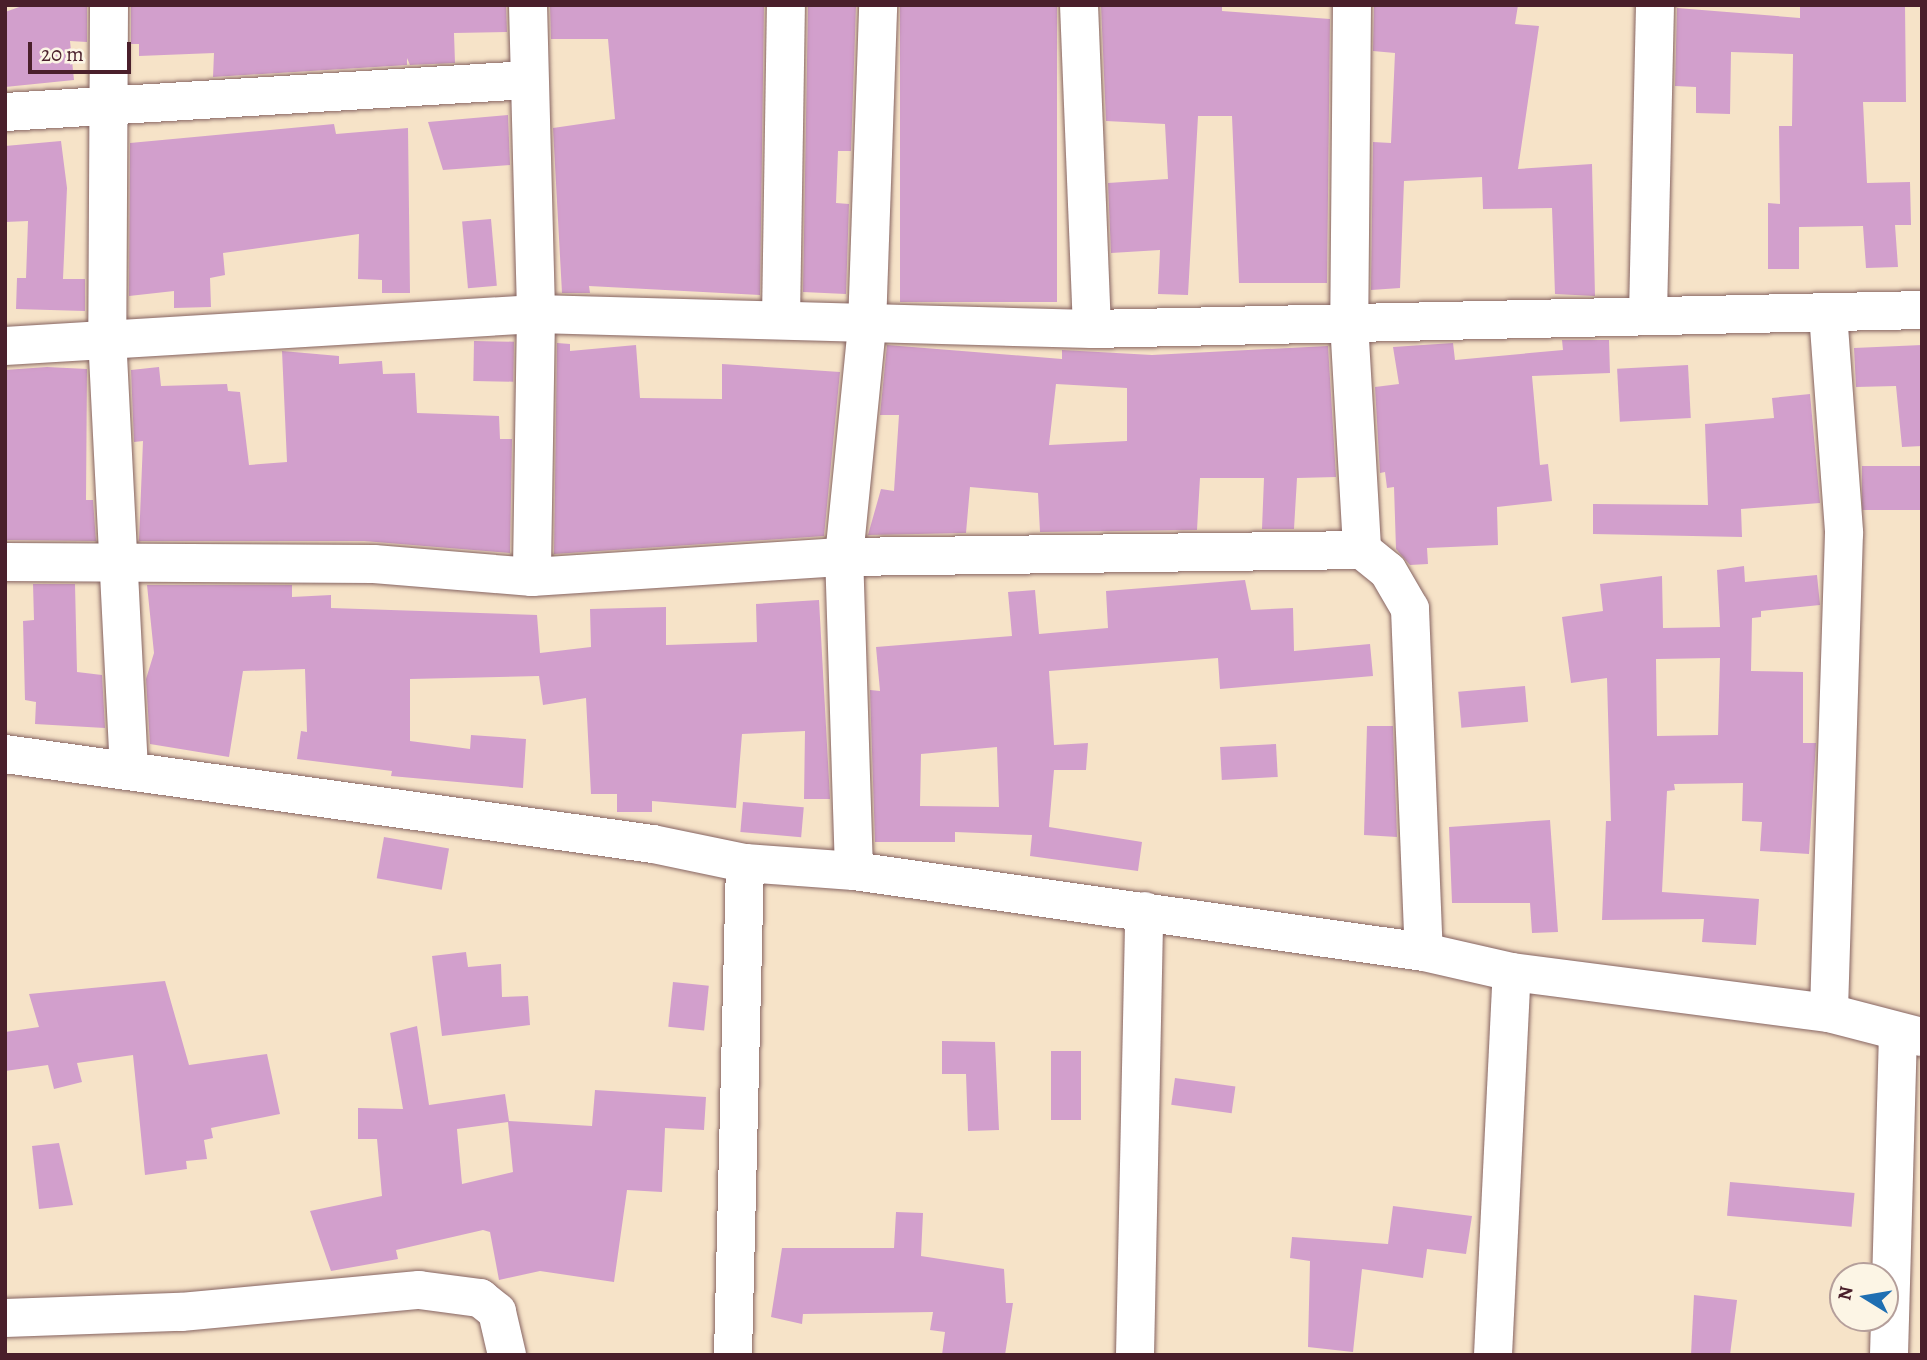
<!DOCTYPE html>
<html>
<head>
<meta charset="utf-8">
<style>
	body { margin:0 }
	#map { position:relative; width:1927px; height:1360px; overflow:hidden; background:#f6e3c8; font-family:Alegreya,serif }
	div>[style] { position:absolute }
	[style*='--x'] { left:calc(var(--x)*1px); top:calc(var(--y)*1px); width:calc(var(--w)*1px); rotate:calc(var(--a)*1deg) }
	.building>* { inset:0; background:#d29fcc; transform-origin:0 0 }
	.roads { filter:drop-shadow(0 0 2px #866462) drop-shadow(0 0 2px #866462) }
	.minor>* { height:38px; margin:-19px; padding:0 19px; transform-origin:19px; border-radius:19px; background:#fff }
	span { translate:-50% -50%; white-space:nowrap; text-align:center; line-height:1.15; -webkit-text-stroke:5px #fcf5e5; paint-order:stroke }
	.frame { position:absolute; inset:0; border:7px solid #4a1f2b; pointer-events:none }
	.north { position:absolute; left:1829px; top:1262px; width:70px; height:70px; box-sizing:border-box; background:#fcf5e5; border:2px solid #b59f9b; border-radius:50%; rotate:281deg; font-size:19px; font-weight:700; line-height:28px; text-align:center; color:#4a1f2b }
	.north::after { content:''; display:block; margin:auto; width:24px; height:32px; background:#1f6fb2; clip-path:polygon(50% 0,100% 100%,50% 72%,0 100%) }
	.scale { position:absolute; left:28px; top:42px; width:103px; height:32px; box-sizing:border-box; border:4px solid #4a1f2b; border-top:0; padding-left:9px; font-size:21px; line-height:24px; white-space:nowrap; color:#4a1f2b; -webkit-text-stroke:5px #fcf5e5; paint-order:stroke }
</style>
</head>
<body>
<div id="map">
	<div class="building">
		<div style="clip-path:polygon(25px 5px,87px 5px,87px 42px,70px 41px,74px 80px,5px 87px,5px 12px)"></div>
		<div style="clip-path:polygon(131px 5px,506px 5px,507px 32px,454px 33px,455px 63px,410px 65px,407px 58px,407px 65px,213px 77px,214px 53px,139px 56px,139px 44px,131px 44px)"></div>
		<div style="clip-path:polygon(550px 5px,764px 5px,760px 295px,589px 286px,590px 293px,562px 293px,553px 128px,615px 119px,608px 39px,551px 39px)"></div>
		<div style="clip-path:polygon(808px 5px,856px 5px,851px 151px,838px 151px,836px 203px,849px 204px,846px 294px,803px 292px)"></div>
		<div style="left:900px;top:5px;width:157px;height:297px"></div>
		<div style="clip-path:polygon(1101px 5px,1222px 5px,1222px 11px,1330px 19px,1327px 283px,1239px 283px,1232px 116px,1198px 116px,1188px 295px,1158px 294px,1160px 250px,1111px 253px,1108px 183px,1168px 179px,1165px 124px,1106px 121px)"></div>
		<div style="clip-path:polygon(1374px 5px,1518px 5px,1515px 24px,1539px 26px,1518px 169px,1592px 164px,1595px 296px,1555px 294px,1552px 208px,1483px 209px,1482px 177px,1404px 181px,1400px 288px,1371px 290px,1373px 142px,1391px 143px,1395px 53px,1373px 51px)"></div>
		<div style="clip-path:polygon(1800px 5px,1905px 5px,1906px 102px,1863px 102px,1867px 183px,1910px 182px,1911px 225px,1895px 225px,1898px 267px,1866px 268px,1863px 226px,1799px 227px,1799px 269px,1768px 269px,1768px 203px,1780px 204px,1779px 126px,1792px 126px,1793px 54px,1731px 52px,1730px 114px,1696px 113px,1696px 87px,1675px 86px,1677px 8px,1800px 18px)"></div>
		<div style="clip-path:polygon(508px 115px,510px 165px,443px 170px,428px 122px)"></div>
		<div style="clip-path:polygon(334px 124px,336px 134px,408px 128px,410px 293px,382px 293px,382px 280px,358px 279px,359px 234px,223px 253px,225px 275px,210px 278px,211px 307px,174px 308px,174px 291px,129px 296px,130px 143px)"></div>
		<div style="clip-path:polygon(61px 141px,67px 188px,63px 279px,85px 279px,85px 311px,16px 309px,17px 278px,26px 278px,28px 221px,5px 222px,5px 146px)"></div>
		<div style="left:491px;top:219px;width:67px;height:29px;rotate:85deg"></div>
		<div style="clip-path:polygon(1562px 340px,1609px 340px,1610px 373px,1532px 376px,1540px 465px,1548px 464px,1552px 501px,1497px 507px,1498px 545px,1427px 548px,1428px 564px,1410px 565px,1396px 549px,1394px 487px,1387px 488px,1385px 472px,1380px 473px,1375px 387px,1399px 384px,1393px 347px,1453px 343px,1455px 360px,1563px 350px)"></div>
		<div style="left:474px;top:341px;width:40px;height:40px;rotate:1deg"></div>
		<div style="clip-path:polygon(557px 343px,570px 344px,570px 351px,636px 345px,640px 398px,722px 399px,722px 364px,840px 372px,824px 536px,554px 554px)"></div>
		<div style="clip-path:polygon(evenodd,887px 345px,1062px 359px,1062px 350px,1152px 355px,1328px 346px,1336px 477px,1297px 478px,1294px 529px,1262px 529px,1264px 478px,1200px 478px,1197px 530px,1040px 532px,1038px 493px,970px 487px,966px 533px,868px 535px,881px 489px,894px 491px,899px 415px,880px 415px,887px 345px,1056px 384px,1127px 388px,1127px 441px,1049px 445px,1056px 384px)"></div>
		<div style="clip-path:polygon(1922px 345px,1922px 446px,1902px 447px,1896px 386px,1856px 387px,1854px 348px)"></div>
		<div style="clip-path:polygon(282px 351px,339px 356px,339px 364px,382px 361px,383px 374px,415px 373px,417px 413px,499px 416px,500px 439px,512px 439px,510px 553px,364px 541px,139px 541px,143px 441px,134px 442px,131px 370px,159px 367px,161px 386px,227px 384px,228px 391px,240px 392px,249px 465px,287px 462px)"></div>
		<div style="left:1688px;top:365px;width:53px;height:71px;rotate:87deg"></div>
		<div style="clip-path:polygon(47px 367px,87px 369px,86px 500px,93px 500px,96px 541px,5px 540px,5px 370px)"></div>
		<div style="clip-path:polygon(1810px 394px,1820px 503px,1741px 509px,1742px 537px,1593px 534px,1593px 504px,1708px 505px,1705px 424px,1774px 418px,1772px 398px)"></div>
		<div style="left:1922px;top:466px;width:44px;height:60px;rotate:90deg"></div>
		<div style="clip-path:polygon(evenodd,1744px 566px,1745px 582px,1817px 575px,1820px 605px,1761px 611px,1761px 617px,1752px 618px,1751px 671px,1803px 672px,1803px 743px,1816px 743px,1809px 854px,1760px 851px,1762px 822px,1742px 821px,1743px 783px,1674px 784px,1675px 790px,1667px 791px,1662px 892px,1759px 899px,1756px 945px,1702px 942px,1704px 919px,1602px 920px,1606px 821px,1611px 821px,1607px 678px,1571px 683px,1562px 617px,1603px 611px,1600px 584px,1662px 576px,1663px 628px,1720px 627px,1717px 570px,1744px 566px,1720px 658px,1718px 735px,1657px 736px,1656px 659px,1720px 658px)"></div>
		<div style="clip-path:polygon(evenodd,1245px 580px,1251px 610px,1293px 608px,1294px 651px,1370px 644px,1373px 676px,1220px 689px,1218px 658px,1049px 671px,1054px 745px,1088px 743px,1086px 770px,1054px 770px,1049px 827px,1142px 842px,1138px 871px,1030px 856px,1032px 835px,955px 832px,955px 842px,875px 842px,870px 690px,880px 691px,876px 647px,1012px 636px,1008px 592px,1035px 590px,1039px 634px,1108px 628px,1106px 591px,1245px 580px,997px 747px,999px 807px,920px 806px,921px 754px,997px 747px)"></div>
		<div style="clip-path:polygon(33px 584px,75px 584px,77px 672px,102px 675px,105px 728px,35px 724px,36px 702px,25px 700px,23px 621px,34px 620px)"></div>
		<div style="clip-path:polygon(147px 585px,292px 585px,292px 597px,331px 595px,331px 608px,537px 615px,540px 653px,591px 647px,590px 609px,666px 607px,666px 645px,757px 642px,756px 604px,819px 600px,830px 799px,804px 799px,805px 731px,742px 734px,736px 808px,652px 801px,652px 812px,617px 812px,617px 794px,591px 794px,586px 698px,543px 705px,539px 676px,410px 679px,410px 741px,470px 749px,471px 735px,526px 739px,523px 788px,391px 776px,392px 771px,297px 759px,301px 731px,307px 732px,305px 669px,243px 671px,229px 757px,150px 744px,146px 679px,154px 653px)"></div>
		<div style="left:1525px;top:686px;width:36px;height:67px;rotate:85deg"></div>
		<div style="clip-path:polygon(1367px 726px,1393px 726px,1397px 837px,1364px 835px)"></div>
		<div style="left:1276px;top:744px;width:33px;height:56px;rotate:87deg"></div>
		<div style="left:743px;top:802px;width:61px;height:30px;rotate:5deg"></div>
		<div style="clip-path:polygon(1550px 820px,1558px 932px,1532px 933px,1530px 903px,1452px 903px,1449px 827px)"></div>
		<div style="left:384px;top:837px;width:66px;height:42px;rotate:10deg"></div>
		<div style="clip-path:polygon(466px 952px,468px 967px,501px 964px,502px 997px,528px 996px,530px 1025px,442px 1036px,432px 956px)"></div>
		<div style="clip-path:polygon(165px 981px,189px 1065px,267px 1054px,280px 1114px,211px 1128px,213px 1138px,204px 1140px,207px 1159px,186px 1161px,187px 1169px,145px 1175px,133px 1055px,77px 1063px,82px 1082px,54px 1089px,48px 1065px,5px 1071px,5px 1032px,39px 1027px,29px 994px)"></div>
		<div style="left:673px;top:982px;width:36px;height:45px;rotate:6deg"></div>
		<div style="clip-path:polygon(evenodd,417px 1026px,429px 1105px,505px 1094px,509px 1121px,592px 1126px,595px 1090px,706px 1097px,704px 1130px,665px 1128px,662px 1192px,627px 1190px,614px 1282px,540px 1271px,499px 1280px,490px 1232px,483px 1230px,396px 1250px,398px 1259px,331px 1271px,310px 1211px,382px 1196px,377px 1139px,358px 1139px,358px 1108px,403px 1109px,390px 1033px,417px 1026px,508px 1122px,513px 1172px,462px 1184px,457px 1129px,508px 1122px)"></div>
		<div style="clip-path:polygon(942px 1041px,995px 1042px,999px 1130px,968px 1131px,966px 1074px,942px 1074px)"></div>
		<div style="left:1051px;top:1051px;width:30px;height:69px"></div>
		<div style="left:1175px;top:1078px;width:61px;height:27px;rotate:8deg"></div>
		<div style="clip-path:polygon(59px 1143px,73px 1205px,39px 1209px,32px 1146px)"></div>
		<div style="left:1730px;top:1182px;width:125px;height:34px;rotate:5deg"></div>
		<div style="clip-path:polygon(1393px 1206px,1472px 1216px,1466px 1254px,1427px 1249px,1423px 1278px,1362px 1269px,1353px 1352px,1308px 1347px,1310px 1261px,1290px 1258px,1292px 1237px,1388px 1244px)"></div>
		<div style="clip-path:polygon(896px 1212px,923px 1213px,921px 1256px,1004px 1269px,1006px 1303px,1013px 1303px,1005px 1355px,942px 1355px,945px 1332px,930px 1330px,933px 1312px,803px 1314px,802px 1324px,771px 1317px,782px 1248px,894px 1248px)"></div>
		<div style="clip-path:polygon(1694px 1295px,1737px 1300px,1730px 1355px,1691px 1355px)"></div>
	</div>
	<div class="roads">
		<div class="minor">
			<div style="--x:109;--y:5;--w:331;--a:90.3"></div>
			<div style="--x:107;--y:336;--w:432;--a:87.1"></div>
			<div style="--x:528;--y:5;--w:309;--a:88.5"></div>
			<div style="--x:536;--y:314;--w:263;--a:90.9"></div>
			<div style="--x:1079;--y:5;--w:324;--a:87.7"></div>
			<div style="--x:1352;--y:5;--w:317;--a:90.5"></div>
			<div style="--x:1349;--y:322;--w:228;--a:86.7"></div>
			<div style="--x:1362;--y:550;--w:33;--a:39"></div>
			<div style="--x:1388;--y:571;--w:44;--a:59.9"></div>
			<div style="--x:1410;--y:609;--w:343;--a:87.7"></div>
			<div style="--x:5;--y:112;--w:524;--a:-3.5"></div>
			<div style="--x:1828;--y:313;--w:221;--a:85.8"></div>
			<div style="--x:1844;--y:533;--w:480;--a:91.8"></div>
			<div style="--x:1648;--y:314;--w:309;--a:-88.7"></div>
			<div style="--x:781;--y:319;--w:314;--a:-89.1"></div>
			<div style="--x:5;--y:346;--w:532;--a:-3.45"></div>
			<div style="--x:536;--y:314;--w:556;--a:1.55"></div>
			<div style="--x:1092;--y:329;--w:830;--a:-1.31"></div>
			<div style="--x:5;--y:562;--w:369;--a:0.3"></div>
			<div style="--x:374;--y:564;--w:159;--a:4.7"></div>
			<div style="--x:532;--y:577;--w:313;--a:-3.7"></div>
			<div style="--x:844;--y:557;--w:518;--a:-0.77"></div>
			<div style="--x:5;--y:754;--w:654;--a:7.91"></div>
			<div style="--x:653;--y:844;--w:94;--a:11.7"></div>
			<div style="--x:745;--y:863;--w:109;--a:4.2"></div>
			<div style="--x:854;--y:871;--w:576;--a:8.09"></div>
			<div style="--x:1424;--y:952;--w:90;--a:12.8"></div>
			<div style="--x:1512;--y:972;--w:320;--a:7.4"></div>
			<div style="--x:1829;--y:1013;--w:96;--a:14.5"></div>
			<div style="--x:854;--y:871;--w:314;--a:-91.8"></div>
			<div style="--x:844;--y:557;--w:232;--a:-84.3"></div>
			<div style="--x:867;--y:326;--w:321;--a:-88"></div>
			<div style="--x:5;--y:1318;--w:176;--a:-2"></div>
			<div style="--x:181;--y:1312;--w:239;--a:-5.3"></div>
			<div style="--x:419;--y:1290;--w:62;--a:7.5"></div>
			<div style="--x:480;--y:1298;--w:22;--a:39"></div>
			<div style="--x:497;--y:1312;--w:44;--a:76.9"></div>
			<div style="--x:733;--y:1355;--w:492;--a:-88.6"></div>
			<div style="--x:1135;--y:1355;--w:444;--a:-88.8"></div>
			<div style="--x:1493;--y:1355;--w:383;--a:-87.2"></div>
			<div style="--x:1889;--y:1355;--w:322;--a:-88.4"></div>
		</div>
	</div>
	<div class="frame"></div>
	<div class="north">N</div>
	<div class="scale">20 m</div>
</div>
</body>
</html>
